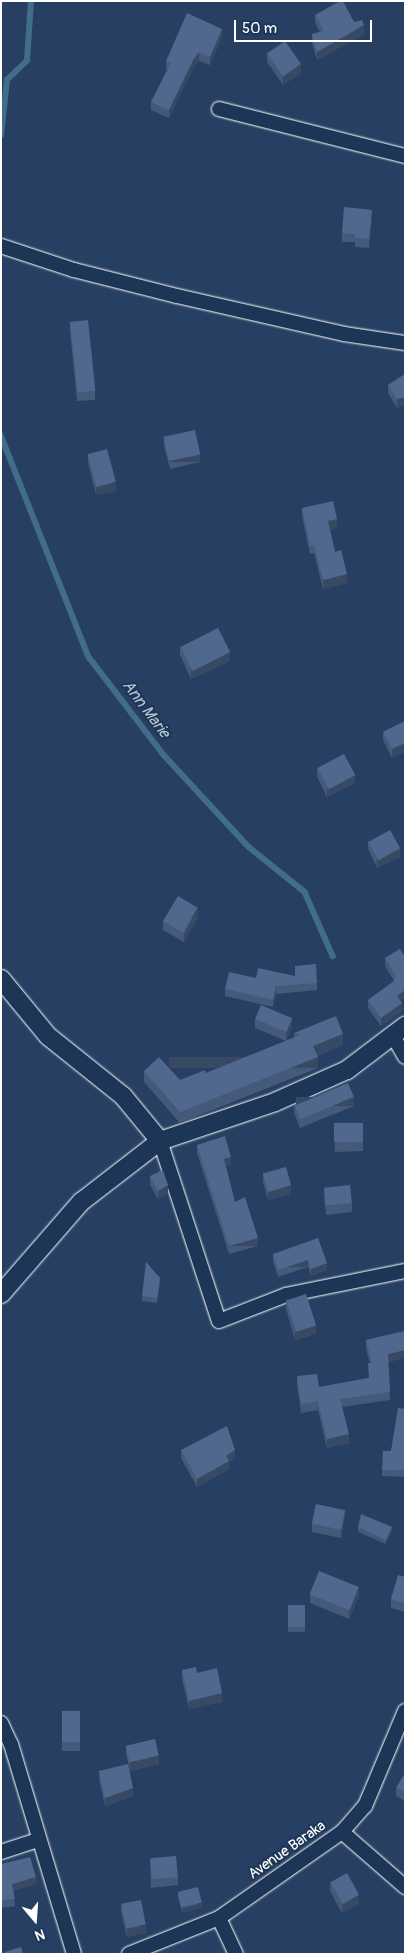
<!DOCTYPE html>
<html>
<head>
<meta charset="utf-8">
<style>
	body { margin:0 }
	#map { position:relative; width:406px; height:1955px; overflow:hidden; background:#273f62; font-family:Pangolin,sans-serif }
	div>[style] { position:absolute }
	[style*='--x'] { left:calc(var(--x)*1px); top:calc(var(--y)*1px); width:calc(var(--w)*1px); rotate:calc(var(--a)*1deg) }
	.stream>* { height:5.5px; margin:-2.75px; padding:0 2.75px; transform-origin:2.75px; border-radius:2.75px; background:#426d88 }
	.roads { filter:drop-shadow(0 0 1px #fff) drop-shadow(0 0 1px #fff) }
	.minor>* { height:14px; margin:-7px; padding:0 7px; transform-origin:7px; border-radius:7px; background:#1d3557 }
	.tertiary>* { height:18px; margin:-9px; padding:0 9px; transform-origin:9px; border-radius:9px; background:#1d3557 }
	.wall>* { inset:0; background:#45597a; transform-origin:0 0 }
	.shaded-wall>* { inset:0; background:#384963; transform-origin:0 0 }
	.building>* { inset:0; background:#50688e; transform-origin:0 0 }
	span { translate:-50% -50%; white-space:nowrap; text-align:center; line-height:1.15; -webkit-text-stroke:4px #1d3557; paint-order:stroke }
	.street-label { font-size:15px; color:#fff }
	.water-label { font-size:16px; color:#b3c5cf; font-style:italic }
	.frame { position:absolute; inset:0; border:2px solid #fff; pointer-events:none }
	.north { position:absolute; left:10px; top:1895px; width:50px; height:50px; -webkit-text-stroke:4px #1d3557; paint-order:stroke; rotate:162deg; font-size:14px; font-weight:700; line-height:20px; text-align:center; color:#fff }
	.north::after { content:''; display:block; margin:auto; width:18px; height:22px; background:#fff; clip-path:polygon(50% 0,100% 100%,50% 72%,0 100%) }
	.scale { position:absolute; left:234px; top:20px; width:138px; height:22px; box-sizing:border-box; border:2px solid #fff; border-top:0; padding-left:6px; font-size:15px; line-height:18px; white-space:nowrap; color:#fff; -webkit-text-stroke:4px #1d3557; paint-order:stroke }
</style>
</head>
<body>
<div id="map">
	<div class="stream">
		<div style="--x:1;--y:136;--w:56;--a:-83.9"></div>
		<div style="--x:7;--y:80;--w:28;--a:-44"></div>
		<div style="--x:27;--y:61;--w:60;--a:-86.2"></div>
		<div style="--x:1;--y:435;--w:239;--a:68.4"></div>
		<div style="--x:89;--y:657;--w:123;--a:52.6"></div>
		<div style="--x:164;--y:755;--w:125;--a:47.3"></div>
		<div style="--x:249;--y:847;--w:72;--a:38.8"></div>
		<div style="--x:305;--y:892;--w:70;--a:66.4"></div>
	</div>
	<div class="roads">
		<div class="minor">
			<div style="--x:219;--y:109;--w:192;--a:14.2"></div>
			<div style="--x:1;--y:246;--w:77;--a:18.2"></div>
			<div style="--x:74;--y:270;--w:106;--a:14.2"></div>
			<div style="--x:177;--y:296;--w:171;--a:12.8"></div>
			<div style="--x:344;--y:334;--w:62;--a:8.4"></div>
			<div style="--x:393;--y:1036;--w:24;--a:60"></div>
			<div style="--x:160;--y:1141;--w:189;--a:71.9"></div>
			<div style="--x:219;--y:1321;--w:72;--a:-21.2"></div>
			<div style="--x:286;--y:1295;--w:121;--a:-11.4"></div>
			<div style="--x:1;--y:1723;--w:23;--a:65"></div>
			<div style="--x:11;--y:1744;--w:219;--a:73.3"></div>
			<div style="--x:342;--y:1832;--w:84;--a:41.1"></div>
			<div style="--x:1;--y:1852;--w:39;--a:-18"></div>
			<div style="--x:219;--y:1918;--w:40;--a:65"></div>
			<div style="--x:129;--y:1954;--w:97;--a:-21.8"></div>
			<div style="--x:219;--y:1918;--w:150;--a:-35"></div>
			<div style="--x:342;--y:1832;--w:35;--a:-49"></div>
			<div style="--x:365;--y:1806;--w:103;--a:-67.2"></div>
		</div>
		<div class="tertiary">
			<div style="--x:1;--y:979;--w:74;--a:50.5"></div>
			<div style="--x:48;--y:1036;--w:96;--a:38.7"></div>
			<div style="--x:123;--y:1096;--w:58;--a:50.6"></div>
			<div style="--x:1;--y:1294;--w:122;--a:-49"></div>
			<div style="--x:81;--y:1202;--w:100;--a:-37.7"></div>
			<div style="--x:160;--y:1141;--w:121;--a:-18.7"></div>
			<div style="--x:275;--y:1102;--w:79;--a:-24"></div>
			<div style="--x:347;--y:1070;--w:73;--a:-37.2"></div>
		</div>
	</div>
	<div class="wall">
		<div style="clip-path:polygon(315px 15px,354px 22px,364px 34px,317px 60px,312px 43px,312px 34px,320px 32px,315px 23px)"></div>
		<div style="clip-path:polygon(222px 37px,210px 65px,199px 61px,193px 68px,169px 118px,151px 110px,151px 102px,167px 70px,166px 70px,166px 61px)"></div>
		<div style="clip-path:polygon(267px 53px,301px 73px,283px 85px,267px 62px)"></div>
		<div style="clip-path:polygon(372px 218px,369px 248px,355px 247px,355px 242px,342px 242px,342px 233px)"></div>
		<div style="clip-path:polygon(70px 322px,95px 391px,95px 400px,77px 401px,70px 331px)"></div>
		<div style="clip-path:polygon(405px 374px,405px 405px,397px 408px,388px 393px,388px 385px)"></div>
		<div style="clip-path:polygon(164px 438px,200px 462px,170px 469px,164px 446px)"></div>
		<div style="clip-path:polygon(88px 454px,116px 491px,96px 495px,88px 463px)"></div>
		<div style="clip-path:polygon(302px 508px,337px 528px,330px 529px,335px 552px,347px 583px,323px 589px,314px 553px,310px 554px,302px 516px)"></div>
		<div style="clip-path:polygon(180px 646px,230px 661px,191px 679px,180px 655px)"></div>
		<div style="clip-path:polygon(405px 721px,392px 758px,383px 740px,383px 732px)"></div>
		<div style="clip-path:polygon(317px 768px,355px 783px,327px 797px,317px 777px)"></div>
		<div style="clip-path:polygon(368px 841px,400px 857px,377px 868px,368px 849px)"></div>
		<div style="clip-path:polygon(198px 917px,184px 942px,163px 930px,163px 921px)"></div>
		<div style="clip-path:polygon(400px 949px,401px 1001px,402px 1011px,381px 1026px,368px 1008px,368px 1000px,394px 981px,385px 966px,385px 958px)"></div>
		<div style="clip-path:polygon(295px 966px,317px 983px,317px 990px,276px 994px,273px 1007px,225px 996px,225px 989px,256px 978px,295px 976px)"></div>
		<div style="clip-path:polygon(255px 1019px,292px 1026px,286px 1041px,255px 1028px)"></div>
		<div style="clip-path:polygon(294px 1033px,343px 1045px,317px 1056px,318px 1068px,180px 1123px,144px 1082px,144px 1071px,180px 1080px,206px 1073px,294px 1038px)"></div>
		<div style="clip-path:polygon(294px 1105px,354px 1106px,300px 1128px,294px 1113px)"></div>
		<div style="clip-path:polygon(334px 1124px,363px 1142px,363px 1151px,335px 1152px)"></div>
		<div style="clip-path:polygon(197px 1145px,231px 1165px,226px 1166px,235px 1202px,258px 1246px,229px 1254px,197px 1153px)"></div>
		<div style="clip-path:polygon(263px 1173px,291px 1194px,268px 1200px,263px 1182px)"></div>
		<div style="clip-path:polygon(150px 1176px,168px 1194px,158px 1199px,150px 1185px)"></div>
		<div style="clip-path:polygon(324px 1188px,352px 1203px,352px 1212px,326px 1215px,324px 1197px)"></div>
		<div style="clip-path:polygon(273px 1254px,327px 1263px,327px 1270px,311px 1276px,308px 1267px,278px 1277px,273px 1261px)"></div>
		<div style="clip-path:polygon(160px 1282px,157px 1303px,142px 1301px,142px 1296px)"></div>
		<div style="clip-path:polygon(286px 1300px,316px 1334px,295px 1340px,286px 1309px)"></div>
		<div style="clip-path:polygon(405px 1331px,405px 1358px,388px 1362px,390px 1400px,342px 1407px,349px 1443px,327px 1448px,318px 1410px,301px 1413px,297px 1385px,297px 1376px,319px 1387px,369px 1378px,370px 1363px,366px 1349px,366px 1340px)"></div>
		<div style="clip-path:polygon(405px 1409px,405px 1477px,382px 1476px,382px 1470px,391px 1451px)"></div>
		<div style="clip-path:polygon(181px 1450px,235px 1458px,229px 1462px,229px 1469px,197px 1487px,181px 1458px)"></div>
		<div style="clip-path:polygon(345px 1518px,341px 1538px,312px 1532px,312px 1524px)"></div>
		<div style="clip-path:polygon(358px 1527px,392px 1531px,386px 1544px,358px 1532px)"></div>
		<div style="clip-path:polygon(405px 1577px,405px 1612px,391px 1608px,391px 1599px)"></div>
		<div style="clip-path:polygon(310px 1594px,359px 1596px,349px 1619px,310px 1603px)"></div>
		<div style="left:288px;top:1605px;width:17px;height:27px"></div>
		<div style="clip-path:polygon(182px 1670px,197px 1673px,222px 1702px,189px 1709px,182px 1679px)"></div>
		<div style="left:62px;top:1711px;width:18px;height:40px"></div>
		<div style="clip-path:polygon(126px 1746px,159px 1764px,130px 1771px,126px 1754px)"></div>
		<div style="clip-path:polygon(99px 1771px,133px 1796px,105px 1806px,99px 1779px)"></div>
		<div style="clip-path:polygon(405px 1773px,405px 1801px,396px 1796px,396px 1788px)"></div>
		<div style="clip-path:polygon(150px 1858px,178px 1877px,178px 1885px,151px 1888px)"></div>
		<div style="clip-path:polygon(1px 1864px,36px 1884px,13px 1891px,15px 1906px,1px 1908px)"></div>
		<div style="clip-path:polygon(330px 1882px,359px 1904px,342px 1913px,330px 1891px)"></div>
		<div style="clip-path:polygon(178px 1893px,202px 1907px,182px 1913px,178px 1897px)"></div>
		<div style="clip-path:polygon(121px 1904px,146px 1933px,127px 1937px,121px 1912px)"></div>
	</div>
	<div class="shaded-wall">
		<div style="clip-path:polygon(364px 25px,364px 34px,317px 60px,317px 52px)"></div>
		<div style="clip-path:polygon(222px 29px,222px 37px,210px 65px,210px 57px)"></div>
		<div style="clip-path:polygon(199px 52px,199px 61px,193px 68px,169px 118px,169px 110px,193px 60px)"></div>
		<div style="clip-path:polygon(301px 64px,301px 73px,283px 85px,283px 76px)"></div>
		<div style="clip-path:polygon(372px 210px,372px 218px,369px 248px,369px 239px)"></div>
		<div style="clip-path:polygon(405px 397px,405px 405px,397px 408px,397px 399px)"></div>
		<div style="left:200px;top:454px;width:8px;height:31px;rotate:90deg"></div>
		<div style="clip-path:polygon(116px 482px,116px 491px,96px 495px,96px 487px)"></div>
		<div style="clip-path:polygon(337px 519px,337px 528px,328px 530px,328px 521px)"></div>
		<div style="clip-path:polygon(347px 574px,347px 583px,323px 589px,323px 580px)"></div>
		<div style="clip-path:polygon(230px 652px,230px 661px,191px 679px,191px 670px)"></div>
		<div style="clip-path:polygon(405px 743px,405px 752px,392px 758px,392px 749px)"></div>
		<div style="clip-path:polygon(355px 775px,355px 783px,327px 797px,327px 789px)"></div>
		<div style="clip-path:polygon(400px 848px,400px 857px,377px 868px,377px 859px)"></div>
		<div style="clip-path:polygon(198px 908px,198px 917px,184px 942px,184px 934px)"></div>
		<div style="clip-path:polygon(276px 986px,276px 994px,273px 1007px,273px 1000px)"></div>
		<div style="clip-path:polygon(405px 990px,405px 998px,397px 1004px,397px 996px)"></div>
		<div style="clip-path:polygon(402px 1003px,402px 1011px,381px 1026px,381px 1018px)"></div>
		<div style="clip-path:polygon(292px 1018px,292px 1026px,286px 1041px,286px 1032px)"></div>
		<div style="clip-path:polygon(343px 1034px,343px 1045px,313px 1057px,313px 1046px)"></div>
		<div style="left:318px;top:1057px;width:11px;height:149px;rotate:90deg"></div>
		<div style="left:354px;top:1097px;width:9px;height:58px;rotate:90deg"></div>
		<div style="clip-path:polygon(231px 1157px,231px 1165px,224px 1167px,224px 1159px)"></div>
		<div style="clip-path:polygon(168px 1185px,168px 1194px,158px 1199px,158px 1191px)"></div>
		<div style="clip-path:polygon(291px 1185px,291px 1194px,268px 1200px,268px 1192px)"></div>
		<div style="left:258px;top:1238px;width:8px;height:30px;rotate:90deg"></div>
		<div style="left:308px;top:1260px;width:7px;height:32px;rotate:90deg"></div>
		<div style="clip-path:polygon(327px 1263px,327px 1270px,311px 1276px,311px 1269px)"></div>
		<div style="clip-path:polygon(316px 1325px,316px 1334px,295px 1340px,295px 1331px)"></div>
		<div style="clip-path:polygon(405px 1350px,405px 1358px,388px 1362px,388px 1354px)"></div>
		<div style="clip-path:polygon(349px 1434px,349px 1443px,327px 1448px,327px 1439px)"></div>
		<div style="clip-path:polygon(235px 1450px,235px 1458px,229px 1462px,229px 1469px,197px 1487px,197px 1479px,226px 1456px)"></div>
		<div style="clip-path:polygon(345px 1510px,345px 1518px,341px 1538px,341px 1529px)"></div>
		<div style="clip-path:polygon(392px 1527px,392px 1531px,386px 1544px,386px 1540px)"></div>
		<div style="clip-path:polygon(359px 1587px,359px 1596px,349px 1619px,349px 1610px)"></div>
		<div style="clip-path:polygon(222px 1693px,222px 1702px,189px 1709px,189px 1701px)"></div>
		<div style="clip-path:polygon(159px 1756px,159px 1764px,130px 1771px,130px 1762px)"></div>
		<div style="clip-path:polygon(133px 1788px,133px 1796px,105px 1806px,105px 1798px)"></div>
		<div style="clip-path:polygon(36px 1877px,36px 1884px,12px 1891px,12px 1884px)"></div>
		<div style="clip-path:polygon(359px 1895px,359px 1904px,342px 1913px,342px 1904px)"></div>
		<div style="clip-path:polygon(202px 1903px,202px 1907px,182px 1913px,182px 1908px)"></div>
		<div style="clip-path:polygon(146px 1925px,146px 1933px,127px 1937px,127px 1929px)"></div>
	</div>
	<div class="building">
		<div style="clip-path:polygon(340px 1px,343px 1px,354px 22px,362px 20px,364px 25px,317px 52px,312px 34px,324px 31px,315px 15px)"></div>
		<div style="clip-path:polygon(187px 13px,222px 29px,210px 57px,199px 52px,193px 60px,169px 110px,151px 102px,171px 63px,166px 61px)"></div>
		<div style="left:285px;top:41px;width:28px;height:22px;rotate:55deg"></div>
		<div style="clip-path:polygon(344px 207px,372px 210px,369px 239px,355px 238px,355px 234px,342px 233px)"></div>
		<div style="left:88px;top:320px;width:71px;height:18px;rotate:84deg"></div>
		<div style="clip-path:polygon(405px 374px,405px 397px,397px 399px,388px 385px)"></div>
		<div style="left:195px;top:430px;width:25px;height:32px;rotate:78deg"></div>
		<div style="left:107px;top:449px;width:34px;height:20px;rotate:75deg"></div>
		<div style="clip-path:polygon(333px 501px,337px 519px,328px 521px,335px 552px,341px 550px,347px 574px,323px 580px,314px 545px,310px 546px,302px 508px)"></div>
		<div style="left:218px;top:628px;width:27px;height:42px;rotate:63deg"></div>
		<div style="clip-path:polygon(405px 721px,405px 743px,392px 749px,383px 732px)"></div>
		<div style="left:344px;top:754px;width:24px;height:30px;rotate:62deg"></div>
		<div style="left:390px;top:830px;width:21px;height:25px;rotate:61deg"></div>
		<div style="left:178px;top:896px;width:23px;height:29px;rotate:31deg"></div>
		<div style="clip-path:polygon(400px 949px,405px 957px,405px 990px,397px 996px,402px 1003px,381px 1018px,368px 1000px,394px 981px,396px 976px,385px 958px)"></div>
		<div style="clip-path:polygon(316px 964px,317px 983px,276px 986px,273px 1000px,225px 989px,229px 972px,256px 978px,258px 968px,295px 976px,295px 966px)"></div>
		<div style="left:261px;top:1005px;width:34px;height:15px;rotate:23deg"></div>
		<div style="clip-path:polygon(336px 1016px,343px 1034px,313px 1046px,318px 1057px,180px 1112px,144px 1071px,159px 1057px,180px 1080px,205px 1070px,206px 1073px,300px 1035px,294px 1033px)"></div>
		<div style="left:348px;top:1083px;width:15px;height:58px;rotate:67deg"></div>
		<div style="left:363px;top:1123px;width:19px;height:29px;rotate:90deg"></div>
		<div style="clip-path:polygon(225px 1136px,231px 1157px,224px 1159px,235px 1202px,245px 1197px,258px 1238px,229px 1246px,197px 1145px)"></div>
		<div style="left:286px;top:1167px;width:19px;height:24px;rotate:74deg"></div>
		<div style="clip-path:polygon(163px 1170px,168px 1185px,158px 1191px,150px 1176px)"></div>
		<div style="left:350px;top:1185px;width:18px;height:26px;rotate:84deg"></div>
		<div style="clip-path:polygon(318px 1238px,327px 1263px,311px 1269px,308px 1260px,278px 1270px,273px 1254px)"></div>
		<div style="clip-path:polygon(146px 1262px,160px 1278px,157px 1298px,142px 1296px)"></div>
		<div style="left:306px;top:1294px;width:33px;height:21px;rotate:72deg"></div>
		<div style="clip-path:polygon(405px 1331px,405px 1350px,388px 1354px,390px 1392px,340px 1399px,349px 1434px,327px 1439px,318px 1401px,301px 1404px,297px 1376px,317px 1374px,319px 1387px,369px 1378px,368px 1363px,372px 1363px,366px 1340px)"></div>
		<div style="clip-path:polygon(398px 1408px,405px 1409px,405px 1470px,382px 1470px,383px 1451px,391px 1451px)"></div>
		<div style="clip-path:polygon(227px 1426px,235px 1450px,226px 1456px,229px 1461px,197px 1479px,181px 1450px)"></div>
		<div style="left:316px;top:1504px;width:30px;height:20px;rotate:12deg"></div>
		<div style="clip-path:polygon(361px 1514px,392px 1527px,386px 1540px,358px 1527px)"></div>
		<div style="left:319px;top:1571px;width:43px;height:25px;rotate:22deg"></div>
		<div style="clip-path:polygon(398px 1575px,405px 1577px,405px 1603px,391px 1599px)"></div>
		<div style="left:288px;top:1605px;width:17px;height:22px"></div>
		<div style="clip-path:polygon(196px 1667px,197px 1673px,217px 1668px,222px 1693px,189px 1701px,182px 1670px)"></div>
		<div style="left:62px;top:1711px;width:18px;height:31px"></div>
		<div style="left:155px;top:1739px;width:17px;height:30px;rotate:77deg"></div>
		<div style="clip-path:polygon(128px 1764px,133px 1788px,105px 1798px,99px 1771px)"></div>
		<div style="clip-path:polygon(405px 1773px,405px 1792px,396px 1788px)"></div>
		<div style="left:176px;top:1856px;width:21px;height:26px;rotate:85deg"></div>
		<div style="clip-path:polygon(30px 1857px,36px 1877px,12px 1884px,15px 1899px,1px 1901px,1px 1864px)"></div>
		<div style="left:347px;top:1873px;width:25px;height:19px;rotate:61deg"></div>
		<div style="left:198px;top:1887px;width:16px;height:21px;rotate:76deg"></div>
		<div style="left:141px;top:1900px;width:25px;height:20px;rotate:79deg"></div>
		<div style="clip-path:polygon(21px 1947px,23px 1954px,6px 1954px,5px 1952px)"></div>
	</div>
	<div class="street-label">
		<span style="left:287px;top:1850px;rotate:-35deg">Avenue Baraka</span>
	</div>
	<div class="water-label">
		<span style="left:146px;top:709px;rotate:53deg">Ann Marie</span>
	</div>
	<div class="frame"></div>
	<div class="north">N</div>
	<div class="scale">50 m</div>
</div>
</body>
</html>
